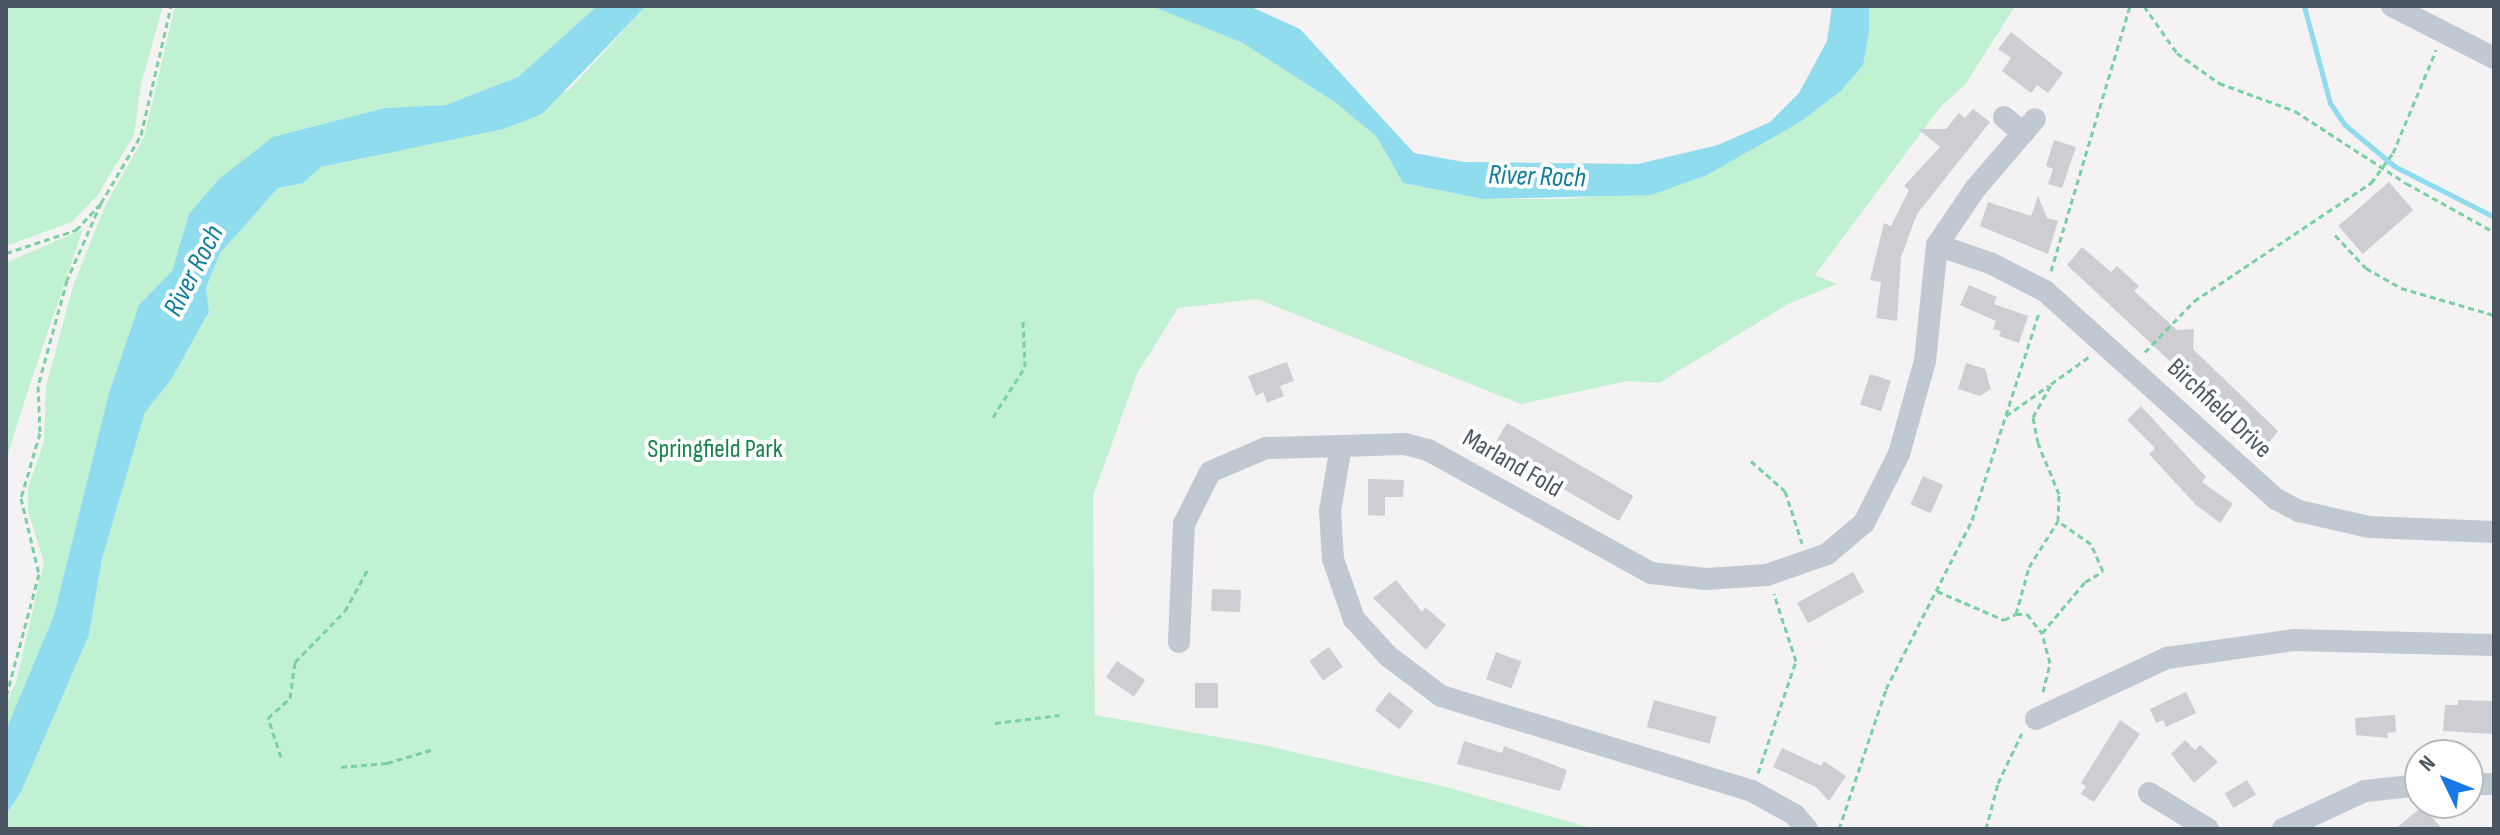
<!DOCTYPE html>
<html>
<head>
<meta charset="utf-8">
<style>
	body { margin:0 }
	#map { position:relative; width:2500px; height:835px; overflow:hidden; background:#f4f2f2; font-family:"Sofia Sans Condensed",sans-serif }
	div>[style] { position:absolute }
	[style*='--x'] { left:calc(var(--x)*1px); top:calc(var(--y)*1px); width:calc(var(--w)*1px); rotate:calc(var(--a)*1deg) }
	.green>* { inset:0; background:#c1f1d3 }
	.water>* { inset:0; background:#8edcee }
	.stream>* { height:5px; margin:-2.5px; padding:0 2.5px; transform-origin:2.5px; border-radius:2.5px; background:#8edcee }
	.building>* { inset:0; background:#ccced4; transform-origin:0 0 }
	.path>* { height:3px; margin-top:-1.5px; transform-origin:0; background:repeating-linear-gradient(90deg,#78d0a3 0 6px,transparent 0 10px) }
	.minor>* { height:22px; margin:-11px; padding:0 11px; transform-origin:11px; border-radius:11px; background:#c0c9d1 }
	span { translate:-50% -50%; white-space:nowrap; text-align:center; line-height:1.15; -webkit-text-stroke:8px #fff; paint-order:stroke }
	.street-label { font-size:26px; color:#495560 }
	.park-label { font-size:26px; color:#17844c }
	.water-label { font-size:28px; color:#0c7e99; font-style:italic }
	.frame { position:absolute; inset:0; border:8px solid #495560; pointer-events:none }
	.north { position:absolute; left:2404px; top:739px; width:80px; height:80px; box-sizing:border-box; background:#fff; border:2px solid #b6bbbf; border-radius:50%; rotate:313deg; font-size:22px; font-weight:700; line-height:32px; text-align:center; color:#495560 }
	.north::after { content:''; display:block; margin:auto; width:28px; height:36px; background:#1876e8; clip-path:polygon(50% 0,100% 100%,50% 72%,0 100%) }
</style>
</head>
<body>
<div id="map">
	<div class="green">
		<div style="clip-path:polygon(6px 6px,163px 6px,141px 84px,134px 135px,97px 196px,72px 222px,6px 246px)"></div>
		<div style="clip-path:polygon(175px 6px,597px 6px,518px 77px,447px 105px,385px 108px,189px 214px,172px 271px,139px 305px,109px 393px,54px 615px,6px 730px,6px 704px,16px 682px,44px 562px,28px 511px,28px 488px,44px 441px,46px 387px,73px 286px,105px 206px,144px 137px)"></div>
		<div style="clip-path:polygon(646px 6px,1151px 6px,1243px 43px,1336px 103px,1377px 137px,1403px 183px,1483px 199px,1564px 199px,1603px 196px,1800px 122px,1869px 32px,1869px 6px,2015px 6px,1965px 85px,1941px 106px,1815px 275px,1837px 284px,1788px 304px,1659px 383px,1628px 381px,1521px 404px,1257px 299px,1178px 308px,1137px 374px,1093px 496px,1095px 715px,1263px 745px,1446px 787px,1595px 829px,6px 829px,6px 815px,21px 792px,89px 635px,102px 559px,145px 411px,171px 380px,209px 313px,206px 288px,220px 253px,278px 188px,303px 183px,321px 167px,362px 159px,569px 90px)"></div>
		<div style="clip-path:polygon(83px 229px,31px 381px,6px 460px,6px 263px)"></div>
	</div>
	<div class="water">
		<div style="clip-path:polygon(597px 6px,646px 6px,542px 114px,503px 129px,321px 167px,303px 183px,278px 188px,220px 253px,206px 288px,209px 312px,171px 380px,145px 412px,102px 559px,89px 635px,21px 792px,6px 815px,6px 730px,54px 615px,109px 393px,139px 305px,172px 271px,189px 214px,219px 179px,273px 137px,385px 108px,446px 105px,518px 77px)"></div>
		<div style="clip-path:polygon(1151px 6px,1249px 6px,1300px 29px,1414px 153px,1464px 162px,1638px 164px,1718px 145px,1770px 122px,1799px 93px,1827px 41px,1832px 6px,1869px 6px,1869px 32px,1863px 65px,1841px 91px,1800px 122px,1707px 175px,1651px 195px,1483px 199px,1403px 183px,1377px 137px,1336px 103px,1243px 43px)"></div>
	</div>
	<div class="stream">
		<div style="--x:2304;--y:6;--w:100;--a:75"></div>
		<div style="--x:2330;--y:103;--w:25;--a:56"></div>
		<div style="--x:2344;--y:124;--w:65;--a:40"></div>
		<div style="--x:2394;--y:166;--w:112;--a:27"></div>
	</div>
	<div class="building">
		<div style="clip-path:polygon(2011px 32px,2063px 73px,2048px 93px,2037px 85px,2031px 93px,2002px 71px,2011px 58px,1998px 49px)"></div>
		<div style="clip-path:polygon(1973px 109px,1990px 122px,1917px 214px,1901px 257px,1897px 321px,1876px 318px,1881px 282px,1870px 280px,1884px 223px,1891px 226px,1909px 190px,1904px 186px,1940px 147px,1918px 129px,1946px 129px,1959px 113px,1965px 118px)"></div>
		<div style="clip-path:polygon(2054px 140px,2076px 147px,2062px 188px,2048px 184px,2053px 169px,2046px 166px)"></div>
		<div style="left:2389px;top:182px;width:37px;height:67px;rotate:49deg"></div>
		<div style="clip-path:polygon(2038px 196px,2047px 218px,2058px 221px,2048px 254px,1980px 226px,1988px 202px,2031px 216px)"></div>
		<div style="clip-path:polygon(2082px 247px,2111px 272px,2117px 266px,2139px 286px,2134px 291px,2177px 330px,2194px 329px,2193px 349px,2278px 431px,2264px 449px,2067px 265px)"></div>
		<div style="clip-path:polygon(1969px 285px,1997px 297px,1994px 304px,2028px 316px,2019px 343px,1999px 336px,2001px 331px,1993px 329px,1996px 321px,1960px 305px)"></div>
		<div style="clip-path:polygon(1287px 362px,1294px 381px,1280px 386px,1284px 396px,1267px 403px,1263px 392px,1256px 396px,1248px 376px)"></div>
		<div style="clip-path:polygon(1966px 363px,1985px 369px,1991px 389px,1980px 396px,1958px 389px)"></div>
		<div style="left:1870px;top:374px;width:22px;height:32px;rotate:18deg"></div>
		<div style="clip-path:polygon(2141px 406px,2206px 477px,2202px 482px,2233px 504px,2220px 523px,2196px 505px,2149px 454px,2155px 448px,2127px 420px)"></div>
		<div style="left:1507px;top:423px;width:146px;height:29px;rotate:30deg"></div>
		<div style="left:1923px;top:476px;width:22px;height:31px;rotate:24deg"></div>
		<div style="clip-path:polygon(1368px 479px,1404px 480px,1403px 497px,1385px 497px,1385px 516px,1368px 515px)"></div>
		<div style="left:1853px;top:572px;width:23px;height:64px;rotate:61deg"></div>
		<div style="clip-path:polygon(1396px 580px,1422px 612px,1425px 607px,1446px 625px,1426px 650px,1373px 598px)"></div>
		<div style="left:1212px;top:589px;width:29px;height:22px;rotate:2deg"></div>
		<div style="left:1329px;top:647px;width:24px;height:24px;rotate:55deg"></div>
		<div style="left:1496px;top:652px;width:27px;height:29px;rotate:20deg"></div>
		<div style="left:1117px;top:661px;width:34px;height:20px;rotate:34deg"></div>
		<div style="left:1195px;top:683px;width:23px;height:25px"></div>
		<div style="left:1389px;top:692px;width:31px;height:23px;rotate:38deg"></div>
		<div style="clip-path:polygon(2186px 692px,2196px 713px,2166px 727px,2163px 720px,2156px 723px,2150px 709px)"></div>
		<div style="left:1654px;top:700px;width:65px;height:28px;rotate:15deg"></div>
		<div style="clip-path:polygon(2458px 700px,2494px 701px,2494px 734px,2443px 731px,2445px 705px,2458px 705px)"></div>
		<div style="clip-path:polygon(2395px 715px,2396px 732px,2387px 733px,2388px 738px,2356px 735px,2355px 718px)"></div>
		<div style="clip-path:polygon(2120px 720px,2140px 734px,2094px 802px,2081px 794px,2086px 786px,2081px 783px)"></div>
		<div style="clip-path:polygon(2185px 740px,2195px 750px,2200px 745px,2218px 762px,2194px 783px,2171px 754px)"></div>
		<div style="clip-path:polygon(1464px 741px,1502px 753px,1504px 746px,1567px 770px,1560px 791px,1457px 764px)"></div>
		<div style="clip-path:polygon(1782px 748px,1821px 766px,1824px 761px,1846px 776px,1829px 801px,1816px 787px,1773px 767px)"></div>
		<div style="left:2247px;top:780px;width:17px;height:26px;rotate:59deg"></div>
		<div style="clip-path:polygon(2423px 806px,2442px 829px,2395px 829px)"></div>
	</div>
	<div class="path">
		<div style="--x:2144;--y:6;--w:57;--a:54.9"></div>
		<div style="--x:2177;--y:53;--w:52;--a:35.5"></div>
		<div style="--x:2219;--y:83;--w:81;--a:20.2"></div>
		<div style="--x:2295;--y:111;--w:132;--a:33"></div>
		<div style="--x:2406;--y:183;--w:101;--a:29.1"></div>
		<div style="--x:101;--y:203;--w:79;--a:-59.5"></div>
		<div style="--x:141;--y:135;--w:132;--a:-76.9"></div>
		<div style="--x:2335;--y:235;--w:45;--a:46.8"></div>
		<div style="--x:2366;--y:268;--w:40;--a:29.7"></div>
		<div style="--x:2401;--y:288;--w:97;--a:16.2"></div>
		<div style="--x:6;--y:253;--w:74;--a:-18.2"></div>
		<div style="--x:76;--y:230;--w:37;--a:-47"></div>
		<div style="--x:101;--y:203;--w:84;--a:113.8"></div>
		<div style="--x:67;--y:280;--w:110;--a:105.3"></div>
		<div style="--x:38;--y:386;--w:47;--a:87.6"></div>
		<div style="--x:40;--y:433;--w:68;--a:106.3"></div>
		<div style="--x:21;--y:498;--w:78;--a:76.7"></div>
		<div style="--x:39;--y:574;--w:127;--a:105"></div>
		<div style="--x:2051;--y:271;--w:277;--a:-73.4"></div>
		<div style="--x:2145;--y:352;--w:71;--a:-46.1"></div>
		<div style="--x:2194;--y:301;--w:213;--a:-33.7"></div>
		<div style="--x:2371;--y:183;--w:37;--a:-54"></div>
		<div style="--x:2393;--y:153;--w:112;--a:-67.3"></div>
		<div style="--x:2006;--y:416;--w:52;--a:-35.5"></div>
		<div style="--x:993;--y:417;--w:59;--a:-57.4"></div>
		<div style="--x:1025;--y:367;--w:46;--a:-92.5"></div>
		<div style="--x:1751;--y:461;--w:45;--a:41.4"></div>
		<div style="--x:1785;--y:491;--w:55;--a:71.9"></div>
		<div style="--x:1937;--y:591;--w:73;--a:23.4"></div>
		<div style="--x:2004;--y:620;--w:13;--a:-27"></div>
		<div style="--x:2016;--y:614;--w:49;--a:-74.5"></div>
		<div style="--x:2029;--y:567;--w:54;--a:-57.8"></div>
		<div style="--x:2058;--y:521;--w:27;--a:-88"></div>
		<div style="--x:2059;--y:494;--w:55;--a:-112.4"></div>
		<div style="--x:2038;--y:443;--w:26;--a:-101"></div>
		<div style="--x:2033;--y:417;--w:38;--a:-61"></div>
		<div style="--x:2051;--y:384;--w:48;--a:-35.7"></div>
		<div style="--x:2016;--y:614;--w:11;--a:0"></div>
		<div style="--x:2027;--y:614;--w:24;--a:52"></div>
		<div style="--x:2043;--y:692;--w:30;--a:-76"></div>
		<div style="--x:2050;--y:663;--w:31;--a:-105"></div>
		<div style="--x:2042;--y:633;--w:67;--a:-49.9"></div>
		<div style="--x:2085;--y:582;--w:21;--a:-31"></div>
		<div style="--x:2103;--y:571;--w:30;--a:-114"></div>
		<div style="--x:2091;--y:544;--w:40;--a:-145.1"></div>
		<div style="--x:995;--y:723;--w:65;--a:-7"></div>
		<div style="--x:281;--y:757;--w:41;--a:-108.4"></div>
		<div style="--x:268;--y:718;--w:30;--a:-42"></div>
		<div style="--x:290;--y:698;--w:36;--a:-82"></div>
		<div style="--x:295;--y:662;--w:71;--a:-45.6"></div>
		<div style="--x:345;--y:611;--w:48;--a:-61.3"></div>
		<div style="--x:341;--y:767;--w:46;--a:-5"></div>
		<div style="--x:387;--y:763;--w:49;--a:-16.6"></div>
		<div style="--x:1758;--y:773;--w:118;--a:-71.3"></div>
		<div style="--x:1796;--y:661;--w:71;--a:-108.2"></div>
		<div style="--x:1839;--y:829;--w:148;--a:-71.4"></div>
		<div style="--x:1886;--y:689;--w:190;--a:-63"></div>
		<div style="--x:1972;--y:520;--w:219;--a:-72.1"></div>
		<div style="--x:1986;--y:829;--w:48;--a:-75.4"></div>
		<div style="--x:1998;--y:783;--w:55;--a:-64.4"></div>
	</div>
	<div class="minor">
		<div style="--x:2392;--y:6;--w:114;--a:27"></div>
		<div style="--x:2004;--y:117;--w:25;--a:40"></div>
		<div style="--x:1937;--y:245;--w:56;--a:18.8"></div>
		<div style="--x:1990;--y:263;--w:62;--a:27"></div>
		<div style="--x:2045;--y:291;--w:311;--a:42"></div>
		<div style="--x:2276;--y:499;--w:26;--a:28"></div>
		<div style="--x:2299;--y:511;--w:72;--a:12.9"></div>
		<div style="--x:2369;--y:527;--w:125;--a:2.3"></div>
		<div style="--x:1179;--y:642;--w:118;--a:-87.6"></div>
		<div style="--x:1184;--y:524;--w:58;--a:-63.4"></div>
		<div style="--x:1210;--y:472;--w:61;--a:-23.2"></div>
		<div style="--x:1266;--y:448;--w:75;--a:-1.5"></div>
		<div style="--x:2036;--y:719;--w:145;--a:-25"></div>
		<div style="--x:2167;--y:658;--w:127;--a:-8.1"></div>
		<div style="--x:2293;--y:640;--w:201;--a:1.4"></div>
		<div style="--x:2468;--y:784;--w:26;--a:0"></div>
		<div style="--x:2149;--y:793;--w:69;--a:31.4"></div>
		<div style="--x:1807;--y:829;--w:18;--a:-131"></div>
		<div style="--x:1795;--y:815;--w:49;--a:-150.8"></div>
		<div style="--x:1752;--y:791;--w:325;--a:-163"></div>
		<div style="--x:1441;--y:696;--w:66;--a:-143"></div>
		<div style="--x:1388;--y:656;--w:50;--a:-132.6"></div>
		<div style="--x:1354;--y:619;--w:64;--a:-109.3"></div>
		<div style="--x:1333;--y:559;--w:48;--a:-93.6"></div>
		<div style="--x:1330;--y:511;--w:66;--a:-80.4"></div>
		<div style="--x:1341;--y:446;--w:64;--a:-1.8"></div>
		<div style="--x:1405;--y:444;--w:24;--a:15"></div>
		<div style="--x:1428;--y:450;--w:255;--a:28.9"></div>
		<div style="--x:1651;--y:573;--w:55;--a:6.2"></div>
		<div style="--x:1706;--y:579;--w:61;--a:-3.8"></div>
		<div style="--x:1767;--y:575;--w:64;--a:-19.3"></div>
		<div style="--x:1827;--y:554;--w:48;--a:-40"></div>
		<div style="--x:1864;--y:523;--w:77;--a:-63.1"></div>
		<div style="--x:1899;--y:454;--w:97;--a:-74.4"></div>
		<div style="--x:1925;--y:361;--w:117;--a:-84.1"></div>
		<div style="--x:1937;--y:245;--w:68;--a:-55.8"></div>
		<div style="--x:1975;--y:189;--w:92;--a:-49.4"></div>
		<div style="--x:2283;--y:829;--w:90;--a:-24.9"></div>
		<div style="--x:2365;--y:791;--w:55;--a:-6.2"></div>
	</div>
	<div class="street-label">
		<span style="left:2219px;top:409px;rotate:43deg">Birchfield Drive</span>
		<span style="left:1512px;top:464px;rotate:30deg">Marland Fold</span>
	</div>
	<div class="park-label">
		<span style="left:715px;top:450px">Springfield Park</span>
	</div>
	<div class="water-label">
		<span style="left:1537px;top:177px;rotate:2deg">River Roch</span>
		<span style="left:194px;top:271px;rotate:-63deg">River Roch</span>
	</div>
	<div class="frame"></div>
	<div class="north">N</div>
</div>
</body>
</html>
